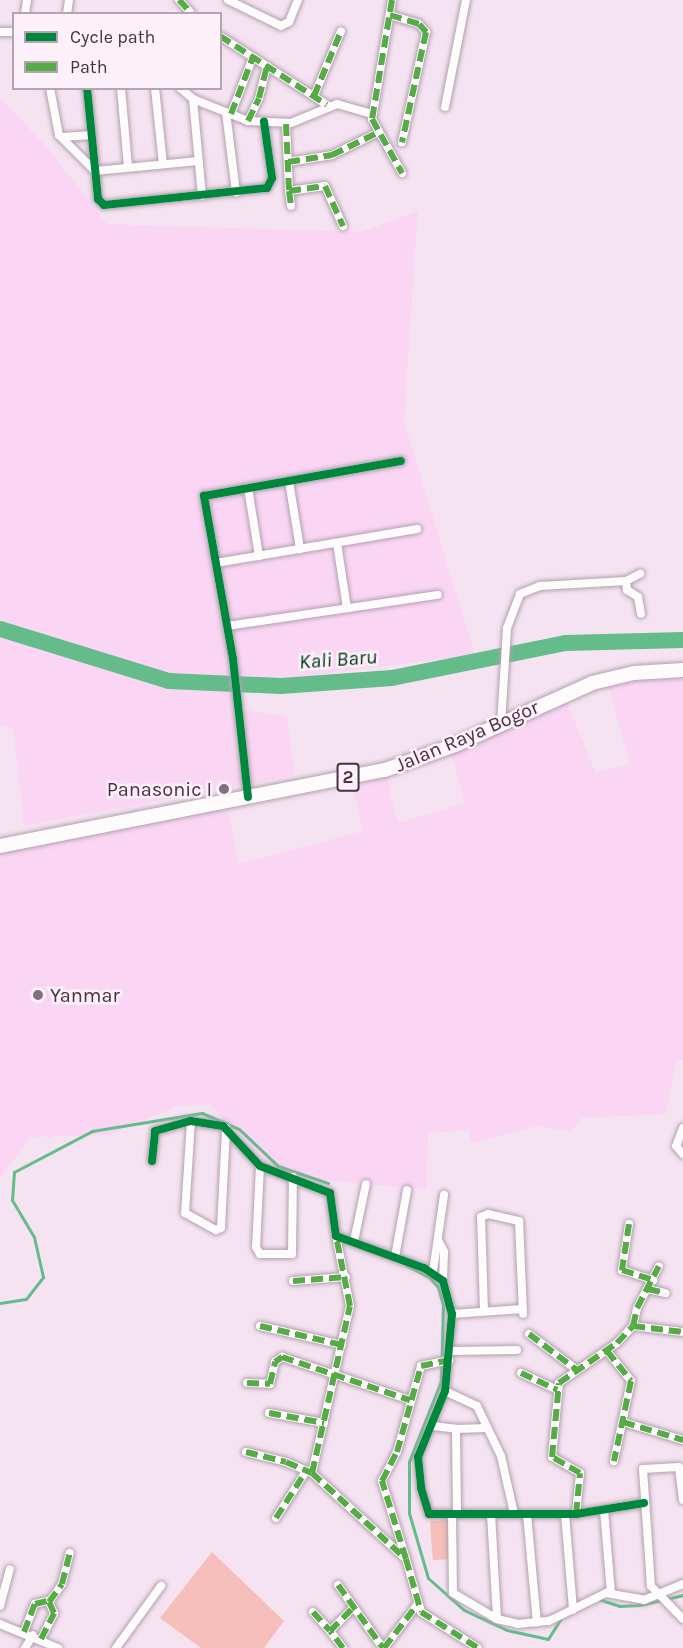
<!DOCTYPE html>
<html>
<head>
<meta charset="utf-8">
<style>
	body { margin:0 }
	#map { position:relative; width:683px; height:1648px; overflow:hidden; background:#f5e3f2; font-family:Karla,sans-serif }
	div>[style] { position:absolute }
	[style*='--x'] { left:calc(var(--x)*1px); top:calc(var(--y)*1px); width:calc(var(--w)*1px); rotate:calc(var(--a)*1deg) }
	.built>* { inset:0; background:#fad6f4 }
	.green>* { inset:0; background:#f6beba; transform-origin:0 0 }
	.stream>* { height:3px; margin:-1.5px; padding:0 1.5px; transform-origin:1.5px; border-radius:1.5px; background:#65bc8b }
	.river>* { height:16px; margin:-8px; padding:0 8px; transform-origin:8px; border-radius:8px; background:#65bc8b }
	.roads { filter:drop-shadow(0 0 2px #b2a0af) drop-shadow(0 0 2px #b2a0af) }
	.minor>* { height:8px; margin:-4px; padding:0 4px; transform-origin:4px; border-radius:4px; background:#fefbfd }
	.trunk>* { height:14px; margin:-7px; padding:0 7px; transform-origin:7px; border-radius:7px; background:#fefbfd }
	.quiet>* { height:6px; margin-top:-3px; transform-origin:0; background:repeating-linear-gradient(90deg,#56ab47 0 12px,transparent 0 18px) }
	.cycleway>* { height:8px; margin:-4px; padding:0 4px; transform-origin:4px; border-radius:4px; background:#00873e }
	.dots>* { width:16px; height:16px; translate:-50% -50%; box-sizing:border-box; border:3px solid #fcf0f9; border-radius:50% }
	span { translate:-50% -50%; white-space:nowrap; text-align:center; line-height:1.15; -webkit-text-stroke:5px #fcf0f9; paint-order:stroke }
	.shield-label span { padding:2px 4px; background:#fcf0f9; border:2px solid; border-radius:4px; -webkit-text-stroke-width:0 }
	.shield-label { font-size:18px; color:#473143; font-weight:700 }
	.street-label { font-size:20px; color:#473143 }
	.poi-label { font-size:20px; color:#473143 }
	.right { translate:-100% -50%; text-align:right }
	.left { translate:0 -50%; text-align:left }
	.water-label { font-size:21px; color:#053a1b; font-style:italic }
	.legend { position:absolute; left:12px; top:12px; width:210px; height:78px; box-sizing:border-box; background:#fcf0f9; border:2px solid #b4a4b0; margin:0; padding:8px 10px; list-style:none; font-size:18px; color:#473143 }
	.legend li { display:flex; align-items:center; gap:12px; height:30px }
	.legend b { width:30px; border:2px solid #b4a4b0 }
</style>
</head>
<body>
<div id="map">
	<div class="built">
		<div style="clip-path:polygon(0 98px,47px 147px,107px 224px,361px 232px,418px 211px,404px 421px,475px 655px,240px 684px,243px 710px,287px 716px,295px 775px,24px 826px,13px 729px,0 726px)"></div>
		<div style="clip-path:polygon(683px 676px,683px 1060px,677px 1059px,666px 1114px,582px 1118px,571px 1131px,536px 1126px,472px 1143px,468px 1130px,428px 1133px,427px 1189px,307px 1179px,265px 1160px,209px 1104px,178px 1106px,109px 1135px,30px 1137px,0 1179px,0 849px,27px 848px,227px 806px,239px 864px,363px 831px,351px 780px,385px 770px,398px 823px,465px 803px,449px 748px,564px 694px,595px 772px,630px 764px,607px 683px,629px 677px)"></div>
	</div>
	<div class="green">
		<div style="left:448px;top:1520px;width:39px;height:18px;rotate:86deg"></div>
		<div style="clip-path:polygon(212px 1552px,284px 1621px,264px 1648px,201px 1648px,160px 1618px)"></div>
	</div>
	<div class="stream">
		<div style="--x:406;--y:1265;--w:26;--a:28"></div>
		<div style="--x:429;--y:1277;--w:13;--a:48"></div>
		<div style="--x:438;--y:1287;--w:19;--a:74"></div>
		<div style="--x:443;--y:1305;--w:76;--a:91.5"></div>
		<div style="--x:441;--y:1381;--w:87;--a:111.6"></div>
		<div style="--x:409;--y:1462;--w:51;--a:90"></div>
		<div style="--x:409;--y:1513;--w:68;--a:73.7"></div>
		<div style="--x:428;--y:1578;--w:48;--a:41.6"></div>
		<div style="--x:464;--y:1610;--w:47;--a:24.9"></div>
		<div style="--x:507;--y:1630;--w:42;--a:12.4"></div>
		<div style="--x:548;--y:1639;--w:26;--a:-58"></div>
		<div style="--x:0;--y:1303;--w:26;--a:-9"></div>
		<div style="--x:26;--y:1299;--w:28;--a:-52"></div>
		<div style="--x:43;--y:1277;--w:41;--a:-102.7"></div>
		<div style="--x:34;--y:1237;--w:43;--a:-120.7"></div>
		<div style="--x:12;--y:1200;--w:28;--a:-86"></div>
		<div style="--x:14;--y:1172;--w:88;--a:-27.7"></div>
		<div style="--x:92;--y:1131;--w:111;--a:-9.3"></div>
		<div style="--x:202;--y:1113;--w:40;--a:23.4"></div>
		<div style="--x:239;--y:1129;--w:54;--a:43.5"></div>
		<div style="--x:278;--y:1166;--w:53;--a:18.8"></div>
		<div style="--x:598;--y:1599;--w:22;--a:18"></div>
		<div style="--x:619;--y:1606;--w:21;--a:-3"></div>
		<div style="--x:640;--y:1605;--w:44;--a:-13.1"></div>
	</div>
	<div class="river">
		<div style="--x:0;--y:629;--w:177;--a:17.1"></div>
		<div style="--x:169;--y:681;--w:112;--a:2.6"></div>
		<div style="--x:281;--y:686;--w:111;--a:-4.1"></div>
		<div style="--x:392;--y:678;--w:177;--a:-11.4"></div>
		<div style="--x:565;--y:643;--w:118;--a:-1.5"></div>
	</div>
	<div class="roads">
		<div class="minor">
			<div style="--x:179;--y:0;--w:19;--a:47"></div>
			<div style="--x:228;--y:0;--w:59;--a:26.1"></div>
			<div style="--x:281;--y:26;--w:9;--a:-27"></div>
			<div style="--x:289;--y:22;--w:24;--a:-68"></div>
			<div style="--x:392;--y:0;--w:121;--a:99.5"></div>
			<div style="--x:372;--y:119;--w:62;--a:60.9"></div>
			<div style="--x:25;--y:14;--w:14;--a:-82"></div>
			<div style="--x:67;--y:14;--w:14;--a:-82"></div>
			<div style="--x:390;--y:15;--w:30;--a:17"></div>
			<div style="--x:419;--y:24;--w:11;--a:49"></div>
			<div style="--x:426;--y:32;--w:113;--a:102.3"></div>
			<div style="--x:0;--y:32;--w:14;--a:0"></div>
			<div style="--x:220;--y:36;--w:127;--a:32.8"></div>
			<div style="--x:50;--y:88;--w:48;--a:79.2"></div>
			<div style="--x:59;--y:135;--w:51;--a:45"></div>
			<div style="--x:95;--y:171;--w:104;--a:-5.5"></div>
			<div style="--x:87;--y:88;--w:112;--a:84.3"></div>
			<div style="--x:98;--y:199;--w:8;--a:45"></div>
			<div style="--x:104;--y:205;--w:164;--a:-6"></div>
			<div style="--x:267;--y:188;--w:11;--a:-63"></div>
			<div style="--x:272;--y:178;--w:57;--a:-98.1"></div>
			<div style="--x:121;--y:88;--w:79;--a:84.9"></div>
			<div style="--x:155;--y:88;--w:76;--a:84"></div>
			<div style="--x:180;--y:88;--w:17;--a:40"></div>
			<div style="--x:193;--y:99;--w:59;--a:21.8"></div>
			<div style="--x:248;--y:121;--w:43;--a:2.7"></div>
			<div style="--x:291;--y:123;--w:50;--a:-22.4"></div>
			<div style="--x:337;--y:104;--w:36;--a:16"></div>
			<div style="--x:314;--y:96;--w:70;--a:-67.4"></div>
			<div style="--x:193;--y:99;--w:97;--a:84.7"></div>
			<div style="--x:445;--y:107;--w:109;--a:-78.9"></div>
			<div style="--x:226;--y:112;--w:81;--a:82.9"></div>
			<div style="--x:231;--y:114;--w:61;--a:-68.9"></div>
			<div style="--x:248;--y:121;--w:25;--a:-64"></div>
			<div style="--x:259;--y:98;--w:33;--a:-76"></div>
			<div style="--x:286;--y:124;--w:67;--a:87.4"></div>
			<div style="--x:289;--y:191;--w:36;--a:-8"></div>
			<div style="--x:325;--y:186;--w:44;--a:65.8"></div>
			<div style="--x:63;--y:137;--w:29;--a:-4"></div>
			<div style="--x:288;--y:162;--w:45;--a:-9"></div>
			<div style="--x:332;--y:155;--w:50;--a:-26.1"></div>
			<div style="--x:289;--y:191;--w:15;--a:82"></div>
			<div style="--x:289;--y:481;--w:69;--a:80.8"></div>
			<div style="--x:248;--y:488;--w:69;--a:80.8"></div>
			<div style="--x:337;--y:543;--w:66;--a:81.3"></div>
			<div style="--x:216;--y:563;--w:204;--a:-9.6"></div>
			<div style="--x:626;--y:581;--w:9;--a:84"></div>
			<div style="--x:627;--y:590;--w:13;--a:32"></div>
			<div style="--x:638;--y:597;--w:17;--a:80"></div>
			<div style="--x:227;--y:626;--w:213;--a:-8.4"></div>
			<div style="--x:501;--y:724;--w:96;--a:-86.4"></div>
			<div style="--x:507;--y:628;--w:36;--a:-69"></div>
			<div style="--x:520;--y:594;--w:22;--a:-22"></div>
			<div style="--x:540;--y:586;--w:86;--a:-3.3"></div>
			<div style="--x:626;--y:581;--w:16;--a:-27"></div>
			<div style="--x:248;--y:797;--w:139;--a:-96.2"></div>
			<div style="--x:233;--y:659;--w:166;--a:-100.1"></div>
			<div style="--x:204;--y:496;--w:200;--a:-10.1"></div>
			<div style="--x:191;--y:1121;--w:92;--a:93.7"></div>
			<div style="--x:185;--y:1213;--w:35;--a:29"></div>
			<div style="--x:216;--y:1230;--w:5;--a:-22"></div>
			<div style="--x:221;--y:1228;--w:100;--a:-87.1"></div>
			<div style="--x:683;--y:1128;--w:19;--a:111"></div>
			<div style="--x:676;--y:1146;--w:11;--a:49"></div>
			<div style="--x:152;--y:1161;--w:30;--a:-84"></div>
			<div style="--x:155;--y:1131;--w:37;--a:-16"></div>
			<div style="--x:191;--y:1121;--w:32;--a:9"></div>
			<div style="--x:223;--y:1126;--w:54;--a:47.2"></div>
			<div style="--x:260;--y:1166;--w:75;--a:21.1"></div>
			<div style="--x:330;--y:1193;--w:43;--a:82.1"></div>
			<div style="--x:336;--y:1236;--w:94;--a:20"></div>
			<div style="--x:424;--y:1268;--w:23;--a:34"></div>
			<div style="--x:443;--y:1281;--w:34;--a:75"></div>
			<div style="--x:452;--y:1314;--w:77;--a:95.2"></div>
			<div style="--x:445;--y:1391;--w:71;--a:112.2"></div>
			<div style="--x:418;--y:1457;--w:31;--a:84"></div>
			<div style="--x:421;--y:1488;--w:27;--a:73"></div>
			<div style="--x:429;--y:1514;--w:147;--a:0"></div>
			<div style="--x:576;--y:1514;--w:69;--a:-9.2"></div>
			<div style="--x:260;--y:1166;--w:81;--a:92.8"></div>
			<div style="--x:256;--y:1247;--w:8;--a:60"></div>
			<div style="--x:260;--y:1254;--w:32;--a:0"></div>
			<div style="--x:292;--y:1254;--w:77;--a:-89.3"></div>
			<div style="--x:629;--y:1224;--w:47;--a:98.7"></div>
			<div style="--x:622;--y:1270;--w:33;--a:18"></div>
			<div style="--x:438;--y:1240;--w:13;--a:63"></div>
			<div style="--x:444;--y:1252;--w:29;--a:92"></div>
			<div style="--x:354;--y:1241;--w:58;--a:-78.1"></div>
			<div style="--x:395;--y:1257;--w:68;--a:-79.8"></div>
			<div style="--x:433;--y:1272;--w:78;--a:-81.9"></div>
			<div style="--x:293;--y:1281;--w:53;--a:-4.3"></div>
			<div style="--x:648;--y:1289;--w:18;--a:13"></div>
			<div style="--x:484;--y:1311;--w:94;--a:-91.8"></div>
			<div style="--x:481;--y:1217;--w:8;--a:-23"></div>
			<div style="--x:488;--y:1214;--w:32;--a:13"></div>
			<div style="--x:519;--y:1221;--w:93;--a:87.5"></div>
			<div style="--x:452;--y:1314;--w:71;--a:-4"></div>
			<div style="--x:260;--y:1326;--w:84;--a:13"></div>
			<div style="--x:633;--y:1326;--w:18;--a:-77"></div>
			<div style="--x:637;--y:1308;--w:47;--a:-62.4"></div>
			<div style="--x:529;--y:1334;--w:60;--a:36.9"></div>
			<div style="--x:450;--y:1351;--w:67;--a:-0.9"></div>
			<div style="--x:607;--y:1351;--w:38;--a:51"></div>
			<div style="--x:631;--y:1381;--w:82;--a:102"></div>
			<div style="--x:521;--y:1373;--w:40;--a:25"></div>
			<div style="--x:247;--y:1383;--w:23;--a:2"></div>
			<div style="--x:270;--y:1384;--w:23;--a:-77"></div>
			<div style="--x:275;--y:1362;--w:9;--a:-36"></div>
			<div style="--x:282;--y:1357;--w:135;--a:18.6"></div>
			<div style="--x:445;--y:1391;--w:35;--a:25"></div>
			<div style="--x:477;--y:1406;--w:55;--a:64.4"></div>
			<div style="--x:501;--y:1456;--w:58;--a:77.2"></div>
			<div style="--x:269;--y:1413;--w:56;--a:10.3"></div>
			<div style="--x:623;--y:1422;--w:63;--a:16.7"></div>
			<div style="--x:433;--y:1426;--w:23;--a:7"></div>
			<div style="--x:246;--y:1452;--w:41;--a:14"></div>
			<div style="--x:286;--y:1462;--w:28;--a:23"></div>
			<div style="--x:312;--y:1473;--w:127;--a:42.5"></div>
			<div style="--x:406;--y:1559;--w:55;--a:74.2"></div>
			<div style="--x:421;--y:1612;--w:67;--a:32.3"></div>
			<div style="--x:312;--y:1473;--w:171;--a:-77.2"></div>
			<div style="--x:350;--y:1306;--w:71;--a:-101.3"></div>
			<div style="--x:683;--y:1500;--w:33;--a:-97"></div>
			<div style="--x:679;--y:1467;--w:36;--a:177"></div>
			<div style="--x:643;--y:1469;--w:117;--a:86.1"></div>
			<div style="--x:651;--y:1586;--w:46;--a:45.9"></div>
			<div style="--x:604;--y:1510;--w:83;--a:85.2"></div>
			<div style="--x:452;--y:1514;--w:79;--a:89.3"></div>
			<div style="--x:453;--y:1593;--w:51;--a:30.6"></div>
			<div style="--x:497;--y:1619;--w:22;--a:13"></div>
			<div style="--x:518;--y:1624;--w:31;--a:-6"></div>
			<div style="--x:549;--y:1621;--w:64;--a:-26.2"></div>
			<div style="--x:606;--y:1593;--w:39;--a:10"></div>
			<div style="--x:644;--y:1600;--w:42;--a:-22.3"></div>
			<div style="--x:457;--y:1514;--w:85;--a:-90.7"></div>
			<div style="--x:456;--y:1429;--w:31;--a:-2"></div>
			<div style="--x:491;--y:1514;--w:105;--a:86.7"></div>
			<div style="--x:527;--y:1514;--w:109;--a:84.8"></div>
			<div style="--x:565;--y:1514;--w:96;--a:85.2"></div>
			<div style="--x:576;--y:1514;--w:41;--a:-84.4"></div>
			<div style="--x:580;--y:1473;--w:32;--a:-150"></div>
			<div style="--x:552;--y:1457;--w:74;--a:-84.6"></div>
			<div style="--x:559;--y:1383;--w:70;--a:-34.6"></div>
			<div style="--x:617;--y:1343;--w:23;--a:-47"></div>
			<div style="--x:633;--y:1326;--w:50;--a:6.8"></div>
			<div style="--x:276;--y:1518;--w:56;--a:-57.4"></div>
			<div style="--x:406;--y:1559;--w:82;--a:-107.1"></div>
			<div style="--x:382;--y:1481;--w:33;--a:-63"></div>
			<div style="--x:397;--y:1452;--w:89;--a:-74.4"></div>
			<div style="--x:421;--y:1366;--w:29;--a:-12"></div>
			<div style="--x:338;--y:1585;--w:77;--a:54.5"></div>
			<div style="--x:0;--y:1606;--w:38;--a:-75"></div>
			<div style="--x:313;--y:1612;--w:25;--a:48"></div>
			<div style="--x:0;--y:1624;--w:63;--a:22.5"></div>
			<div style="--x:24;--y:1632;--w:30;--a:-69"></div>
			<div style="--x:35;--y:1604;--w:16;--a:-14"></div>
			<div style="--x:41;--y:1639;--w:29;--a:-63"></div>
			<div style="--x:54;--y:1613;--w:12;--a:-114"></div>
			<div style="--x:49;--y:1602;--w:22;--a:-54"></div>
			<div style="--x:62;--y:1584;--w:32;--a:-76"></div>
			<div style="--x:25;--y:1648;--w:15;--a:-58"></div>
			<div style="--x:116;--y:1648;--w:77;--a:-54"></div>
			<div style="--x:343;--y:1648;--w:21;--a:-127"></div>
			<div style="--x:330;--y:1631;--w:34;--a:-45"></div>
			<div style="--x:384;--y:1648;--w:54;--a:-52.5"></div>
		</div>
		<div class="trunk">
			<div style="--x:0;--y:846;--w:392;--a:-11.2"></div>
			<div style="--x:385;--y:770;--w:74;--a:-19.7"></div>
			<div style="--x:455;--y:745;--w:150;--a:-24.3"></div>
			<div style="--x:592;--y:683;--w:43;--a:-13.4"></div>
			<div style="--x:634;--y:673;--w:49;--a:-3.5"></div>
		</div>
	</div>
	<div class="quiet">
		<div style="--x:179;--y:0;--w:19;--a:47"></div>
		<div style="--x:392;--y:0;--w:121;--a:99.5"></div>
		<div style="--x:372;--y:119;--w:62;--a:60.9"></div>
		<div style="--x:390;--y:15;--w:30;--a:17"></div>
		<div style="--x:419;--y:24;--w:11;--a:49"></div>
		<div style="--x:426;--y:32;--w:113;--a:102.3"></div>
		<div style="--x:220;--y:36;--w:127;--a:32.8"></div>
		<div style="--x:314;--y:96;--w:70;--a:-67.4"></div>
		<div style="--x:231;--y:114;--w:61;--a:-68.9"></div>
		<div style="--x:248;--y:121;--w:25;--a:-64"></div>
		<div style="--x:259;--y:98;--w:33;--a:-76"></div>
		<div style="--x:286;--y:124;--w:67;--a:87.4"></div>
		<div style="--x:289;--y:191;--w:36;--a:-8"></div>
		<div style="--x:325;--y:186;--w:44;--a:65.8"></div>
		<div style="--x:288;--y:162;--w:45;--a:-9"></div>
		<div style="--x:332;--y:155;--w:50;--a:-26.1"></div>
		<div style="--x:289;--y:191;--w:15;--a:82"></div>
		<div style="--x:629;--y:1224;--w:47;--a:98.7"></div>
		<div style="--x:622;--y:1270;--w:33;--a:18"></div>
		<div style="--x:293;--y:1281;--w:53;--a:-4.3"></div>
		<div style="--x:648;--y:1289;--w:18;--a:13"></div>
		<div style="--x:260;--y:1326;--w:84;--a:13"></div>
		<div style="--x:633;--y:1326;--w:18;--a:-77"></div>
		<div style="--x:637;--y:1308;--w:47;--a:-62.4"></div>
		<div style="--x:529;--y:1334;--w:60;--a:36.9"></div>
		<div style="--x:607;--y:1351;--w:38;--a:51"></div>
		<div style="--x:631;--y:1381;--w:82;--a:102"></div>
		<div style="--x:521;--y:1373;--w:40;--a:25"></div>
		<div style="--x:247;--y:1383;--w:23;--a:2"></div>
		<div style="--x:270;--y:1384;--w:23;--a:-77"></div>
		<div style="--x:275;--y:1362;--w:9;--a:-36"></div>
		<div style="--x:282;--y:1357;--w:135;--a:18.6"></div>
		<div style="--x:269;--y:1413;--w:56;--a:10.3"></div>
		<div style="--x:623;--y:1422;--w:63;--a:16.7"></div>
		<div style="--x:246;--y:1452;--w:41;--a:14"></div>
		<div style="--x:286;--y:1462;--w:28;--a:23"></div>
		<div style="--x:312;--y:1473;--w:127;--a:42.5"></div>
		<div style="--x:406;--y:1559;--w:55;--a:74.2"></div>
		<div style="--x:421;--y:1612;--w:67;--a:32.3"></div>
		<div style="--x:312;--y:1473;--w:171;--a:-77.2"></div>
		<div style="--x:350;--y:1306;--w:71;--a:-101.3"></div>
		<div style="--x:576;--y:1514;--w:41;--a:-84.4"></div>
		<div style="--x:580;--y:1473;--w:32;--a:-150"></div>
		<div style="--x:552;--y:1457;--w:74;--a:-84.6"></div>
		<div style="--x:559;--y:1383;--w:70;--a:-34.6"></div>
		<div style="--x:617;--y:1343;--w:23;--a:-47"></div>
		<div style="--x:633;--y:1326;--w:50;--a:6.8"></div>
		<div style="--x:276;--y:1518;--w:56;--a:-57.4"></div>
		<div style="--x:406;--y:1559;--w:82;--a:-107.1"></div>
		<div style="--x:382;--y:1481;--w:33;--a:-63"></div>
		<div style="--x:397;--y:1452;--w:89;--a:-74.4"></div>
		<div style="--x:421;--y:1366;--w:29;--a:-12"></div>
		<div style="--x:338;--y:1585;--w:77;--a:54.5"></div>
		<div style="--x:313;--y:1612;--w:25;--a:48"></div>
		<div style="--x:24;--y:1632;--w:30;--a:-69"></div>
		<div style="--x:35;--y:1604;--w:16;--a:-14"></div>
		<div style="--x:41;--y:1639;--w:29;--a:-63"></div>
		<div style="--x:54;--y:1613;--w:12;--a:-114"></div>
		<div style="--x:49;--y:1602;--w:22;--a:-54"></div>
		<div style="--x:62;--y:1584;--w:32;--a:-76"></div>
		<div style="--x:343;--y:1648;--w:21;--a:-127"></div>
		<div style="--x:330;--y:1631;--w:34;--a:-45"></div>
		<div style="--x:384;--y:1648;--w:54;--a:-52.5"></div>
	</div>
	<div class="cycleway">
		<div style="--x:87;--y:88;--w:112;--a:84.3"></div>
		<div style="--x:98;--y:199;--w:8;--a:45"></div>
		<div style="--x:104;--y:205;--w:164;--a:-6"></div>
		<div style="--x:267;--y:188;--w:11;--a:-63"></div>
		<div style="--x:272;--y:178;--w:57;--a:-98.1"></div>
		<div style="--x:248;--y:797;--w:139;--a:-96.2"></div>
		<div style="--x:233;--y:659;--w:166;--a:-100.1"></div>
		<div style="--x:204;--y:496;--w:200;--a:-10.1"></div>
		<div style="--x:152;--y:1161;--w:30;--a:-84"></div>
		<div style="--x:155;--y:1131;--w:37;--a:-16"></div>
		<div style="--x:191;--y:1121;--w:32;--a:9"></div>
		<div style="--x:223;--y:1126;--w:54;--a:47.2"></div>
		<div style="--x:260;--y:1166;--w:75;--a:21.1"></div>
		<div style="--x:330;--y:1193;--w:43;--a:82.1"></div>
		<div style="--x:336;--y:1236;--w:94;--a:20"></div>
		<div style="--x:424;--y:1268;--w:23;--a:34"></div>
		<div style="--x:443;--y:1281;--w:34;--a:75"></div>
		<div style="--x:452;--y:1314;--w:77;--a:95.2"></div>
		<div style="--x:445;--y:1391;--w:71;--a:112.2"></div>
		<div style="--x:418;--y:1457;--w:31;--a:84"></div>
		<div style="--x:421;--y:1488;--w:27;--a:73"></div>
		<div style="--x:429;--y:1514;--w:147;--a:0"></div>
		<div style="--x:576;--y:1514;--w:69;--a:-9.2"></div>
	</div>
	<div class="dots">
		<div style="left:224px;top:789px;background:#846f80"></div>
		<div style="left:38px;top:995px;background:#846f80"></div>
	</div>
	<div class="shield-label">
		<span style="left:348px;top:777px">2</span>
	</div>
	<div class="street-label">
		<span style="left:467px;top:736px;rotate:-23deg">Jalan Raya Bogor</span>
	</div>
	<div class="poi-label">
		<span class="right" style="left:212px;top:789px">Panasonic I</span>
		<span class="left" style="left:50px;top:995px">Yanmar</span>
	</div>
	<div class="water-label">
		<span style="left:338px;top:659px;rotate:-4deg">Kali Baru</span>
	</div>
	<ul class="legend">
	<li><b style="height:8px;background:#00873e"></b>Cycle path</li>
	<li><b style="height:8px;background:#56ab47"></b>Path</li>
	</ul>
</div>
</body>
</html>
